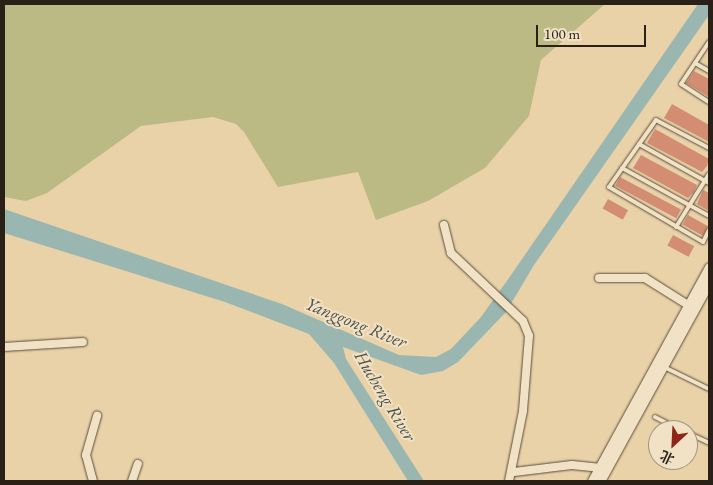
<!DOCTYPE html>
<html>
<head>
<meta charset="utf-8">
<style>
	body { margin:0 }
	#map { position:relative; width:713px; height:485px; overflow:hidden; background:#ead2a8; font-family:"EB Garamond","Noto Serif SC",serif }
	div>[style] { position:absolute }
	[style*='--x'] { left:calc(var(--x)*1px); top:calc(var(--y)*1px); width:calc(var(--w)*1px); rotate:calc(var(--a)*1deg) }
	.green>* { inset:0; background:#bcba84 }
	.water>* { inset:0; background:#9ab6b1 }
	.building>* { inset:0; background:#d38d72; transform-origin:0 0 }
	.roads { filter:drop-shadow(0 0 1px #594d3c) drop-shadow(0 0 1px #594d3c) }
	.service>* { height:4px; margin:-2px; padding:0 2px; transform-origin:2px; border-radius:2px; background:#f1e2c6 }
	.minor>* { height:8px; margin:-4px; padding:0 4px; transform-origin:4px; border-radius:4px; background:#f1e2c6 }
	.tertiary>* { height:9px; margin:-4.5px; padding:0 4.5px; transform-origin:4.5px; border-radius:4.5px; background:#f1e2c6 }
	span { translate:-50% -50%; white-space:nowrap; text-align:center; line-height:1.15; -webkit-text-stroke:4px #f1e2c6; paint-order:stroke }
	.water-label { font-size:18px; color:#4b4e46; font-style:italic }
	.frame { position:absolute; inset:0; border:5px solid #292118; pointer-events:none }
	.north { position:absolute; left:648px; top:420px; width:50px; height:50px; box-sizing:border-box; background:#f1e2c6; border:1px solid #a19580; border-radius:50%; rotate:205deg; font-size:14px; font-weight:700; line-height:20px; text-align:center; color:#292118 }
	.north::after { content:''; display:block; margin:auto; width:18px; height:22px; background:#8f2418; clip-path:polygon(50% 0,100% 100%,50% 72%,0 100%) }
	.scale { position:absolute; left:536px; top:25px; width:110px; height:22px; box-sizing:border-box; border:2px solid #292118; border-top:0; padding-left:6px; font-size:15px; line-height:18px; white-space:nowrap; color:#292118; -webkit-text-stroke:4px #f1e2c6; paint-order:stroke }
</style>
</head>
<body>
<div id="map">
	<div class="green">
		<div style="clip-path:polygon(4px 4px,605px 4px,541px 60px,529px 116px,485px 168px,428px 201px,376px 220px,358px 172px,278px 187px,244px 132px,236px 124px,213px 117px,141px 126px,47px 193px,26px 201px,4px 197px)"></div>
	</div>
	<div class="water">
		<div style="clip-path:polygon(698px 4px,709px 4px,709px 15px,534px 265px,506px 312px,458px 362px,443px 371px,421px 375px,343px 347px,346px 359px,424px 481px,408px 481px,334px 363px,309px 334px,225px 302px,4px 233px,4px 209px,282px 304px,399px 355px,436px 357px,451px 349px,481px 317px,511px 275px)"></div>
	</div>
	<div class="building">
		<div style="clip-path:polygon(694px 71px,709px 79px,709px 97px,686px 83px)"></div>
		<div style="clip-path:polygon(672px 104px,709px 125px,709px 142px,664px 118px)"></div>
		<div style="clip-path:polygon(655px 129px,709px 159px,707px 166px,702px 172px,647px 143px)"></div>
		<div style="clip-path:polygon(641px 155px,697px 185px,694px 192px,688px 198px,633px 168px)"></div>
		<div style="left:620px;top:177px;width:69px;height:10px;rotate:28deg"></div>
		<div style="clip-path:polygon(703px 190px,709px 193px,709px 211px,697px 204px)"></div>
		<div style="left:608px;top:199px;width:23px;height:11px;rotate:29deg"></div>
		<div style="left:688px;top:215px;width:23px;height:11px;rotate:29deg"></div>
		<div style="left:673px;top:235px;width:24px;height:12px;rotate:28deg"></div>
	</div>
	<div class="roads">
		<div class="service">
			<div style="--x:709;--y:42;--w:50;--a:123.7"></div>
			<div style="--x:681;--y:84;--w:33;--a:33"></div>
			<div style="--x:695;--y:63;--w:16;--a:30"></div>
			<div style="--x:639;--y:144;--w:80;--a:29.1"></div>
			<div style="--x:709;--y:148;--w:60;--a:-152.2"></div>
			<div style="--x:656;--y:120;--w:82;--a:125"></div>
			<div style="--x:609;--y:187;--w:109;--a:30.3"></div>
			<div style="--x:703;--y:242;--w:13;--a:-63"></div>
			<div style="--x:622;--y:168;--w:99;--a:28.9"></div>
			<div style="--x:676;--y:227;--w:62;--a:-58.1"></div>
			<div style="--x:664;--y:367;--w:50;--a:26.1"></div>
			<div style="--x:655;--y:417;--w:29;--a:27"></div>
			<div style="--x:688;--y:433;--w:23;--a:25"></div>
		</div>
		<div class="minor">
			<div style="--x:444;--y:225;--w:29;--a:76"></div>
			<div style="--x:451;--y:253;--w:99;--a:43.4"></div>
			<div style="--x:523;--y:321;--w:16;--a:68"></div>
			<div style="--x:529;--y:336;--w:75;--a:94.6"></div>
			<div style="--x:523;--y:411;--w:71;--a:101.3"></div>
			<div style="--x:599;--y:278;--w:46;--a:0"></div>
			<div style="--x:645;--y:278;--w:51;--a:32.1"></div>
			<div style="--x:4;--y:347;--w:79;--a:-3.6"></div>
			<div style="--x:514;--y:472;--w:58;--a:-6.9"></div>
			<div style="--x:572;--y:465;--w:27;--a:6"></div>
			<div style="--x:93;--y:481;--w:27;--a:-105"></div>
			<div style="--x:86;--y:455;--w:41;--a:-74.2"></div>
			<div style="--x:132;--y:481;--w:18;--a:-71"></div>
		</div>
		<div class="tertiary">
			<div style="--x:592;--y:481;--w:244;--a:-61.3"></div>
			<div style="--x:600;--y:481;--w:226;--a:-61.2"></div>
		</div>
	</div>
	<div class="water-label">
		<span style="left:356px;top:323px;rotate:22deg">Yanggong River</span>
		<span style="left:385px;top:396px;rotate:59deg">Hucheng River</span>
	</div>
	<div class="frame"></div>
	<div class="north">北</div>
	<div class="scale">100 m</div>
</div>
</body>
</html>
